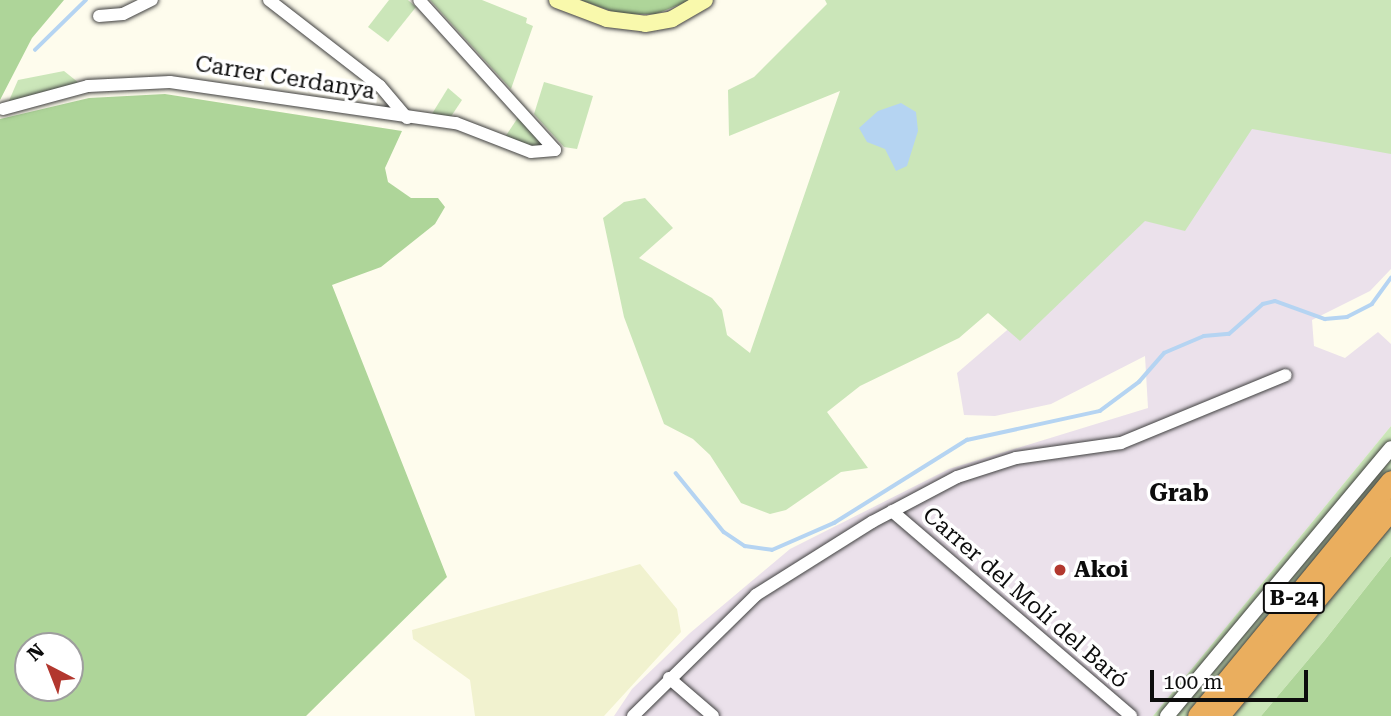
<!DOCTYPE html>
<html>
<head>
<meta charset="utf-8">
<style>
	body { margin:0 }
	#map { position:relative; width:1391px; height:716px; overflow:hidden; background:#fefced; font-family:"Roboto Serif",serif }
	div>[style] { position:absolute }
	[style*='--x'] { left:calc(var(--x)*1px); top:calc(var(--y)*1px); width:calc(var(--w)*1px); rotate:calc(var(--a)*1deg) }
	.industrial>* { inset:0; background:#ebe1eb }
	.farmland>* { inset:0; background:#f1f2cf }
	.green>* { inset:0; background:#cbe6b9 }
	.forest>* { inset:0; background:#aed599 }
	.water>* { inset:0; background:#b5d4f2 }
	.stream>* { height:3.5px; margin:-1.75px; padding:0 1.75px; transform-origin:1.75px; border-radius:1.75px; background:#b5d4f2 }
	.roads { filter:drop-shadow(0 0 2px #3f3f3f) drop-shadow(0 0 2px #3f3f3f) }
	.minor>* { height:12px; margin:-6px; padding:0 6px; transform-origin:6px; border-radius:6px; background:#fff }
	.tertiary>* { height:14px; margin:-7px; padding:0 7px; transform-origin:7px; border-radius:7px; background:#fff }
	.secondary>* { height:16px; margin:-8px; padding:0 8px; transform-origin:8px; border-radius:8px; background:#f9f9ac }
	.motorway>* { height:21px; margin:-10.5px; padding:0 10.5px; transform-origin:10.5px; border-radius:10.5px; background:#eaae5e }
	.dots>* { width:19px; height:19px; translate:-50% -50%; box-sizing:border-box; border:4px solid #fff; border-radius:50% }
	span { translate:-50% -50%; white-space:nowrap; text-align:center; line-height:1.15; -webkit-text-stroke:7px #fff; paint-order:stroke }
	.shield-label span { padding:2px 5px; background:#fff; border:2px solid; border-radius:5px; -webkit-text-stroke-width:0 }
	.shield-label { font-size:21px; color:#0c0c0c; font-weight:700 }
	.street-label { font-size:23px; color:#0c0c0c }
	.poi-label { font-size:23px; color:#0c0c0c; font-weight:700 }
	.left { translate:0 -50%; text-align:left }
	.neighbourhood-label { font-size:24px; color:#0c0c0c; font-weight:700 }
	.north { position:absolute; left:14px; top:632px; width:70px; height:70px; box-sizing:border-box; background:#fff; border:2px solid #9e9e9e; border-radius:50%; rotate:318deg; font-size:19px; font-weight:700; line-height:28px; text-align:center; color:#0c0c0c }
	.north::after { content:''; display:block; margin:auto; width:24px; height:32px; background:#b2372e; clip-path:polygon(50% 0,100% 100%,50% 72%,0 100%) }
	.scale { position:absolute; left:1150px; top:670px; width:158px; height:32px; box-sizing:border-box; border:4px solid #0c0c0c; border-top:0; padding-left:9px; font-size:21px; line-height:24px; white-space:nowrap; color:#0c0c0c; -webkit-text-stroke:5px #fff; paint-order:stroke }
</style>
</head>
<body>
<div id="map">
	<div class="industrial">
		<div style="clip-path:polygon(1256px 117px,1391px 147px,1391px 269px,1370px 291px,1312px 320px,1314px 346px,1345px 358px,1378px 332px,1391px 344px,1391px 426px,1153px 716px,614px 716px,632px 689px,690px 633px,790px 549px,949px 469px,1148px 408px,1145px 356px,1051px 404px,995px 416px,964px 415px,957px 373px)"></div>
	</div>
	<div class="farmland">
		<div style="clip-path:polygon(640px 564px,677px 609px,681px 632px,604px 716px,475px 716px,470px 680px,413px 639px,412px 630px)"></div>
	</div>
	<div class="green">
		<div style="clip-path:polygon(389px 0,408px 0,416px 7px,388px 42px,368px 27px)"></div>
		<div style="clip-path:polygon(430px 0,482px 0,527px 18px,526px 23px,533px 26px,511px 89px)"></div>
		<div style="clip-path:polygon(825px 0,1391px 0,1391px 154px,1252px 129px,1185px 231px,1145px 221px,1020px 341px,988px 313px,959px 338px,860px 386px,827px 412px,868px 468px,841px 472px,786px 510px,770px 514px,741px 503px,710px 455px,693px 439px,664px 424px,624px 317px,603px 218px,624px 202px,645px 198px,673px 228px,639px 258px,712px 298px,722px 310px,727px 335px,750px 353px,840px 91px,729px 136px,728px 90px,754px 77px,827px 4px)"></div>
		<div style="clip-path:polygon(64px 71px,79px 83px,8px 103px,18px 80px)"></div>
		<div style="clip-path:polygon(544px 82px,593px 96px,577px 149px,564px 147px,534px 114px)"></div>
		<div style="clip-path:polygon(448px 88px,462px 100px,450px 118px,430px 117px)"></div>
		<div style="clip-path:polygon(519px 116px,544px 145px,532px 147px,505px 137px)"></div>
		<div style="clip-path:polygon(1391px 426px,1391px 556px,1324px 641px,1261px 716px,1153px 716px)"></div>
	</div>
	<div class="forest">
		<div style="clip-path:polygon(0 0,64px 0,32px 38px,0 100px)"></div>
		<div style="clip-path:polygon(580px 0,691px 0,656px 14px,620px 14px)"></div>
		<div style="clip-path:polygon(evenodd,165px 94px,402px 131px,385px 168px,388px 182px,411px 198px,438px 198px,445px 207px,435px 224px,381px 267px,332px 285px,447px 577px,306px 716px,0 716px,0 119px,89px 98px,165px 94px,28px 646px,70px 646px,70px 688px,28px 688px,28px 646px)"></div>
		<div style="clip-path:polygon(1391px 556px,1391px 716px,1261px 716px,1324px 641px)"></div>
	</div>
	<div class="water">
		<div style="clip-path:polygon(901px 103px,916px 112px,918px 131px,907px 166px,896px 171px,885px 149px,867px 142px,859px 128px,878px 111px)"></div>
	</div>
	<div class="stream">
		<div style="--x:35;--y:50;--w:71;--a:-44.4"></div>
		<div style="--x:676;--y:473;--w:76;--a:50.9"></div>
		<div style="--x:724;--y:532;--w:25;--a:34"></div>
		<div style="--x:745;--y:546;--w:27;--a:8"></div>
		<div style="--x:772;--y:550;--w:68;--a:-23.5"></div>
		<div style="--x:834;--y:523;--w:157;--a:-32"></div>
		<div style="--x:967;--y:440;--w:136;--a:-12.3"></div>
		<div style="--x:1100;--y:411;--w:49;--a:-36.6"></div>
		<div style="--x:1139;--y:382;--w:38;--a:-49"></div>
		<div style="--x:1164;--y:353;--w:43;--a:-23"></div>
		<div style="--x:1204;--y:336;--w:25;--a:-5"></div>
		<div style="--x:1229;--y:334;--w:45;--a:-41.4"></div>
		<div style="--x:1263;--y:304;--w:12;--a:-14"></div>
		<div style="--x:1275;--y:301;--w:53;--a:19.8"></div>
		<div style="--x:1325;--y:319;--w:22;--a:-5"></div>
		<div style="--x:1347;--y:317;--w:28;--a:-27"></div>
		<div style="--x:1372;--y:304;--w:32;--a:-54"></div>
	</div>
	<div class="roads">
		<div class="minor">
			<div style="--x:269;--y:0;--w:140;--a:37.8"></div>
			<div style="--x:380;--y:86;--w:42;--a:49.8"></div>
			<div style="--x:99;--y:16;--w:24;--a:-5"></div>
			<div style="--x:123;--y:14;--w:32;--a:-26"></div>
			<div style="--x:3;--y:109;--w:88;--a:-15.1"></div>
			<div style="--x:88;--y:86;--w:82;--a:-2.8"></div>
			<div style="--x:170;--y:82;--w:289;--a:8.2"></div>
			<div style="--x:456;--y:123;--w:80;--a:21.1"></div>
			<div style="--x:531;--y:152;--w:24;--a:-5"></div>
			<div style="--x:555;--y:150;--w:202;--a:-132.2"></div>
			<div style="--x:892;--y:511;--w:315;--a:40.6"></div>
			<div style="--x:669;--y:678;--w:58;--a:40.8"></div>
			<div style="--x:633;--y:716;--w:173;--a:-44.5"></div>
			<div style="--x:756;--y:595;--w:137;--a:-32.2"></div>
			<div style="--x:872;--y:522;--w:96;--a:-27.9"></div>
			<div style="--x:957;--y:477;--w:62;--a:-17.9"></div>
			<div style="--x:1016;--y:458;--w:106;--a:-8.1"></div>
			<div style="--x:1121;--y:443;--w:178;--a:-22.4"></div>
		</div>
		<div class="tertiary">
			<div style="--x:1167;--y:716;--w:349;--a:-50.1"></div>
		</div>
		<div class="secondary">
			<div style="--x:557;--y:0;--w:53;--a:20.8"></div>
			<div style="--x:607;--y:19;--w:38;--a:7"></div>
			<div style="--x:645;--y:24;--w:27;--a:-10"></div>
			<div style="--x:672;--y:19;--w:38;--a:-30"></div>
		</div>
		<div class="motorway">
			<div style="--x:1198;--y:716;--w:304;--a:-50.6"></div>
			<div style="--x:1218;--y:716;--w:270;--a:-50.1"></div>
		</div>
	</div>
	<div class="dots">
		<div style="left:1060px;top:570px;background:#b2372e"></div>
	</div>
	<div class="shield-label">
		<span style="left:1294px;top:598px">B-24</span>
	</div>
	<div class="street-label">
		<span style="left:285px;top:78px;rotate:9deg">Carrer Cerdanya</span>
		<span style="left:1025px;top:598px;rotate:41deg">Carrer del Molí del Baró</span>
	</div>
	<div class="poi-label">
		<span class="left" style="left:1074px;top:570px">Akoi</span>
	</div>
	<div class="neighbourhood-label">
		<span style="left:1179px;top:494px">Grab</span>
	</div>
	<div class="north">N</div>
	<div class="scale">100 m</div>
</div>
</body>
</html>
